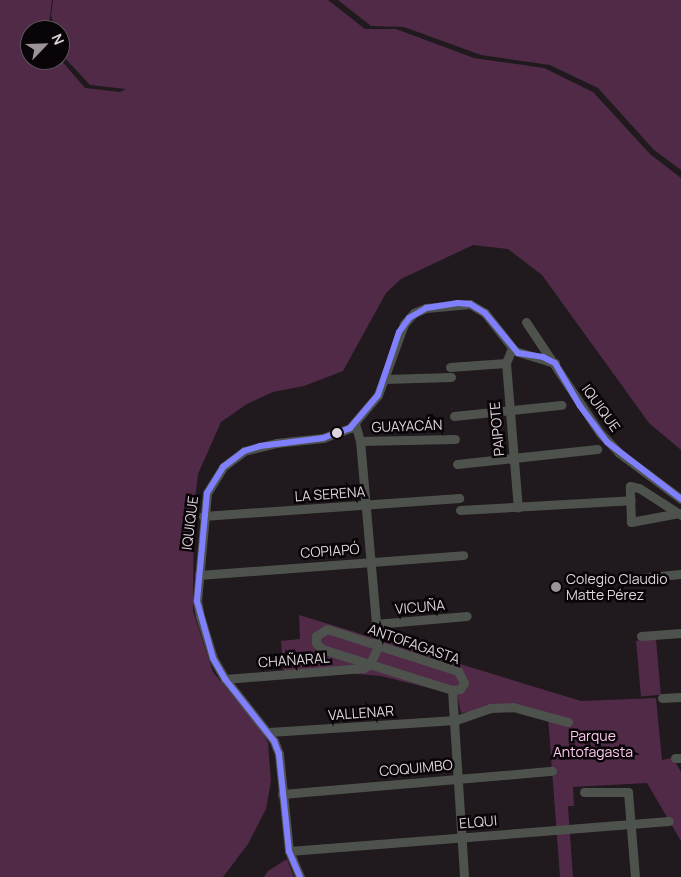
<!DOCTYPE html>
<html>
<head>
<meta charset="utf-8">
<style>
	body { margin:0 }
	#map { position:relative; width:681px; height:877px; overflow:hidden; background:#20191e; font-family:Manrope,sans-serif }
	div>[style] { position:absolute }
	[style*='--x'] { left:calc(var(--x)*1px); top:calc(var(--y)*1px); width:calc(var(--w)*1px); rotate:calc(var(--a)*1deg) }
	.green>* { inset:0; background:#502a47; transform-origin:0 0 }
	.minor>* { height:9px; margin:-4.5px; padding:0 4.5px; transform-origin:4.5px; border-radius:4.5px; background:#4e524c }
	.bus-1>* { height:6px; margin:-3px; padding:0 3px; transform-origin:3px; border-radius:3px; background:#8080ff }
	.dots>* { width:14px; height:14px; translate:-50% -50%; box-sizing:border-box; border:2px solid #090407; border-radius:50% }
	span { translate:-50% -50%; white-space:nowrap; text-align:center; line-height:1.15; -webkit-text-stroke:5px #090407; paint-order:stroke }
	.street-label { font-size:14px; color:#ded4db }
	.poi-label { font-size:14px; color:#ded4db }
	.left { translate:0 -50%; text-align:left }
	.park-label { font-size:14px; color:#fecaee }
	.north { position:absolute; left:20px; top:20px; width:50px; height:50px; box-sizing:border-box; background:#090407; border:1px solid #5e575c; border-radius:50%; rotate:66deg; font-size:14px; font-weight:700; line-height:20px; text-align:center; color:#ded4db }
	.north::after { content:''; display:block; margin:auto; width:18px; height:22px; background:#9c9399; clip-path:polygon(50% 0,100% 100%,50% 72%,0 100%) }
</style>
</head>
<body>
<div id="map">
	<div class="green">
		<div style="clip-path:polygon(0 0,52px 0,49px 24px,51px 30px,30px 30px,30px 60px,60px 59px,85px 88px,120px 92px,126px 89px,90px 85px,64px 57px,60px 30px,56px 30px,51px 16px,53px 0,328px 0,365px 29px,396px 29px,474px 58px,544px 68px,593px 92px,650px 154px,681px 178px,681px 450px,649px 423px,542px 275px,508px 249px,473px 245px,401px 279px,386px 293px,343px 371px,304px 386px,273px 392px,247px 404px,221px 422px,198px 474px,194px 507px,193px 611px,213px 672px,262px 731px,268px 743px,271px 781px,266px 809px,248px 844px,223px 877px,0 877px)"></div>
		<div style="clip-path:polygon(338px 0,681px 0,681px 170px,654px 150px,598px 88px,550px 65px,481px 55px,404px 27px,371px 26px)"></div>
		<div style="clip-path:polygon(299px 615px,581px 701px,656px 698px,662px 760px,673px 758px,681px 772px,681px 841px,647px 783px,573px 787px,574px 806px,568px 806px,573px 877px,560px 877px,548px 717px,513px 707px,461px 713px,457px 695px,381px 676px,343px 673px,284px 678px,281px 641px,300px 639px)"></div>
		<div style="left:656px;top:639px;width:56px;height:20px;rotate:85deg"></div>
		<div style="clip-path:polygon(287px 859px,294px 877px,264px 877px,268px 871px)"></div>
	</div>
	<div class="minor">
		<div style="--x:526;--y:322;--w:133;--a:56.3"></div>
		<div style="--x:600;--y:433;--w:28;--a:46"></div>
		<div style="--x:619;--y:453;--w:77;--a:36.6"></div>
		<div style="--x:512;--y:348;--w:16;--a:112"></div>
		<div style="--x:506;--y:363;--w:145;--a:85.3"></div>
		<div style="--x:450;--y:367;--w:56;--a:-4.1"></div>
		<div style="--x:384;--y:379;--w:67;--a:-1.7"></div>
		<div style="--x:454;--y:416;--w:108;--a:-5.9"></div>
		<div style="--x:360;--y:441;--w:95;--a:-1.2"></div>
		<div style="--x:457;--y:464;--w:141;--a:-6.1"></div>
		<div style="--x:460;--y:510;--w:171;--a:-3.3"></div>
		<div style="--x:679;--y:513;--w:49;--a:169.4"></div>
		<div style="--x:631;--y:522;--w:36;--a:-92"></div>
		<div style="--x:630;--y:486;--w:9;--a:13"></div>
		<div style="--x:639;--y:488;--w:50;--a:32.7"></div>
		<div style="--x:203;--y:516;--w:257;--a:-4"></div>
		<div style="--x:199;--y:575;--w:265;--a:-4.3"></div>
		<div style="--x:636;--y:578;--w:45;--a:-5.1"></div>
		<div style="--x:375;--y:624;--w:92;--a:-5"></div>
		<div style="--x:327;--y:629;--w:138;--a:17.8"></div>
		<div style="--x:458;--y:671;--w:13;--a:63"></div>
		<div style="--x:464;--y:683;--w:7;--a:124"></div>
		<div style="--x:460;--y:689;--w:8;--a:173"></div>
		<div style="--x:452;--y:690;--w:136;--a:-162.5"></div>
		<div style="--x:322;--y:649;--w:8;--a:-135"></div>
		<div style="--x:316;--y:643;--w:7;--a:-90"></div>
		<div style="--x:316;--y:636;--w:13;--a:-32"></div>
		<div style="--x:641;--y:636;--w:40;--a:-4.3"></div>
		<div style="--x:225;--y:679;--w:139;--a:-4.5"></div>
		<div style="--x:364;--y:668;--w:7;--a:-34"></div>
		<div style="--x:370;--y:664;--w:20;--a:-66"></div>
		<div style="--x:378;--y:646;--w:206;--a:-95"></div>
		<div style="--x:360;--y:441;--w:18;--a:-106"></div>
		<div style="--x:452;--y:690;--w:187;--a:86.3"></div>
		<div style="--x:662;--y:698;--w:19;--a:-3"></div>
		<div style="--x:269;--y:732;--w:187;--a:-3.7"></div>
		<div style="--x:456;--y:720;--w:36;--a:-19"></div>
		<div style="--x:490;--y:708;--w:23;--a:-2"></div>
		<div style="--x:513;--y:707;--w:57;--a:15.3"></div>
		<div style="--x:675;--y:758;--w:6;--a:0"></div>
		<div style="--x:584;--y:792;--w:44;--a:0"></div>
		<div style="--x:628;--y:792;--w:85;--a:85.3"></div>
		<div style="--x:282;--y:794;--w:271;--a:-4.9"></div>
		<div style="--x:289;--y:851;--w:381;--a:-4.5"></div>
		<div style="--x:300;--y:877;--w:28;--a:-113"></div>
		<div style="--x:289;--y:851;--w:98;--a:-95.9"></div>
		<div style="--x:279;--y:754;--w:14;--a:-111"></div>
		<div style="--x:274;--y:741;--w:79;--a:-128.3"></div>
		<div style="--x:225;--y:679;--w:24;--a:-120"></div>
		<div style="--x:213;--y:658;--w:44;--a:-107.2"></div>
		<div style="--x:200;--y:616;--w:15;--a:-101"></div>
		<div style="--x:197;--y:601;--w:108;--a:-84.7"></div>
		<div style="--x:207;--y:493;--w:31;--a:-58"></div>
		<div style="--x:223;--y:467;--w:26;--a:-37"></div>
		<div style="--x:244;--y:451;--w:33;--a:-14"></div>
		<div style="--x:276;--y:443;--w:47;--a:-6.1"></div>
		<div style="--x:323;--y:438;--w:29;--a:-20"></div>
		<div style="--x:350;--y:428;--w:43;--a:-49.7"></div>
		<div style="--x:378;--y:395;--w:76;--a:-69.9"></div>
		<div style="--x:404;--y:324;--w:15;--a:-48"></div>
		<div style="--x:414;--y:313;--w:13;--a:-23"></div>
		<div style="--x:426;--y:308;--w:44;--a:-5.2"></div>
		<div style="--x:470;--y:304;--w:17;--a:31"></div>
		<div style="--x:485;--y:313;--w:48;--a:51.7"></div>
		<div style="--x:515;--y:351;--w:42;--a:16.7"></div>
	</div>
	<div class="bus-1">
		<div style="--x:300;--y:877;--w:28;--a:-113"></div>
		<div style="--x:289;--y:851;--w:98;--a:-95.9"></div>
		<div style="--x:279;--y:754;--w:14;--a:-111"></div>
		<div style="--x:274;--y:741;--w:79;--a:-128.3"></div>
		<div style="--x:225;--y:679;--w:24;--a:-120"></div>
		<div style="--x:213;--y:658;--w:59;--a:-105.7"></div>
		<div style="--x:197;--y:601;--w:108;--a:-84.7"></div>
		<div style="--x:207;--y:493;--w:31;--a:-58"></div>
		<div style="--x:223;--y:467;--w:26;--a:-37"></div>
		<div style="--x:244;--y:451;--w:17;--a:-17"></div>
		<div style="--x:260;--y:446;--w:64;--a:-7.2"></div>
		<div style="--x:323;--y:438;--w:29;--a:-20"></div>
		<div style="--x:350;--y:428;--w:43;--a:-49.7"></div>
		<div style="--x:378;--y:395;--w:66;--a:-71.6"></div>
		<div style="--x:399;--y:332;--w:17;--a:-54"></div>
		<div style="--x:409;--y:318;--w:20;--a:-30"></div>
		<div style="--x:426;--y:308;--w:32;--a:-9"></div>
		<div style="--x:458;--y:303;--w:12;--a:5"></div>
		<div style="--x:470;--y:304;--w:17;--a:31"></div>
		<div style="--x:485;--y:313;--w:52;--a:50.5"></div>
		<div style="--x:518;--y:353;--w:25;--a:9"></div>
		<div style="--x:543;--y:357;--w:13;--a:27"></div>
		<div style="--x:555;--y:363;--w:50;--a:59.8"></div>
		<div style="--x:580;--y:406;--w:45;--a:53.1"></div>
		<div style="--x:607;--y:442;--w:93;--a:37.6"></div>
	</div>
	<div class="dots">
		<div style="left:337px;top:433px;background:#ded4db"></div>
		<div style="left:556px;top:587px;background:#9c9399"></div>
	</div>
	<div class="street-label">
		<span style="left:601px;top:408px;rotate:54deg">IQUIQUE</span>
		<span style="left:407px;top:426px;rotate:-2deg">GUAYACÁN</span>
		<span style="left:497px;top:429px;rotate:-95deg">PAIPOTE</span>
		<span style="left:330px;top:494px;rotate:-4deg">LA SERENA</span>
		<span style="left:190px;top:523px;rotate:-83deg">IQUIQUE</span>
		<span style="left:330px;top:551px;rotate:-4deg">COPIAPÓ</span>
		<span style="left:420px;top:607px;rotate:-5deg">VICUÑA</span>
		<span style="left:414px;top:644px;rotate:19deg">ANTOFAGASTA</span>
		<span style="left:294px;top:660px;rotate:-4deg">CHAÑARAL</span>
		<span style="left:361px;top:713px;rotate:-4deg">VALLENAR</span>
		<span style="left:416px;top:768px;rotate:-5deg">COQUIMBO</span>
		<span style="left:478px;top:822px;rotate:-5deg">ELQUI</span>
	</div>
	<div class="poi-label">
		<span class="left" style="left:566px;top:587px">Colegio Claudio<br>Matte Pérez</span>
	</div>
	<div class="park-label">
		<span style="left:593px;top:744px">Parque<br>Antofagasta</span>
	</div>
	<div class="north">N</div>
</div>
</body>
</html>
